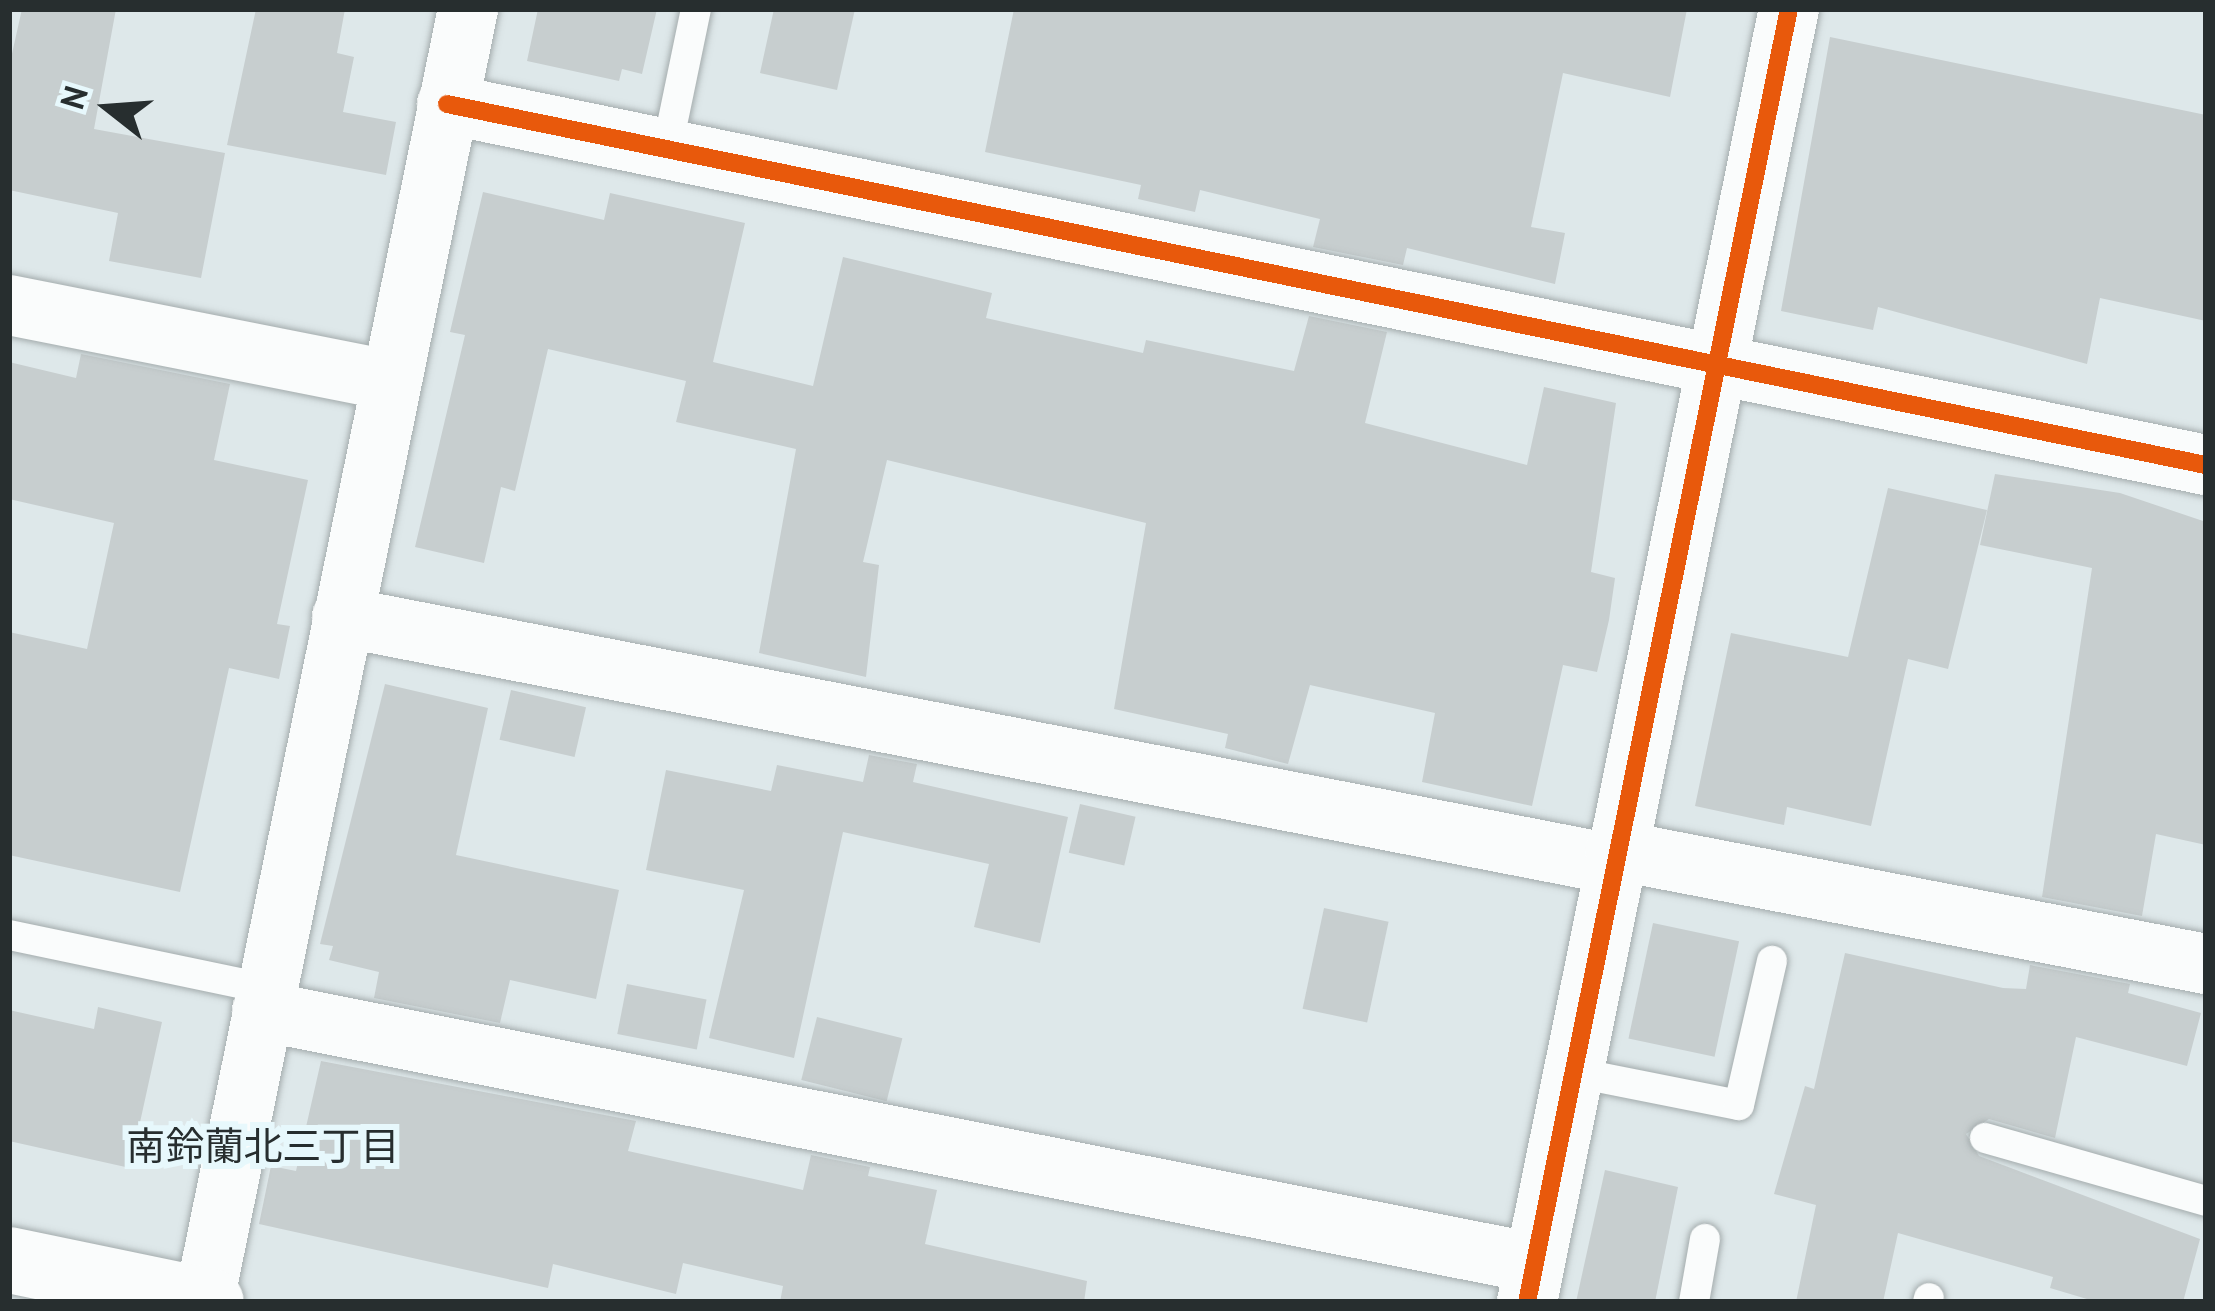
<!DOCTYPE html>
<html>
<head>
<meta charset="utf-8">
<style>
	body { margin:0 }
	#map { position:relative; width:2215px; height:1311px; overflow:hidden; background:#dee8ea; font-family:"PT Sans","Noto Sans JP",sans-serif }
	div>[style] { position:absolute }
	[style*='--x'] { left:calc(var(--x)*1px); top:calc(var(--y)*1px); width:calc(var(--w)*1px); rotate:calc(var(--a)*1deg) }
	.building>* { inset:0; background:#c7cecf; transform-origin:0 0 }
	.roads { filter:drop-shadow(0 0 3px #a4acad) drop-shadow(0 0 3px #a4acad) }
	.service>* { height:30px; margin:-15px; padding:0 15px; transform-origin:15px; border-radius:15px; background:#fafcfc }
	.minor>* { height:60px; margin:-30px; padding:0 30px; transform-origin:30px; border-radius:30px; background:#fafcfc }
	.tertiary>* { height:66px; margin:-33px; padding:0 33px; transform-origin:33px; border-radius:33px; background:#fafcfc }
	.cycleway>* { height:18px; margin:-9px; padding:0 9px; transform-origin:9px; border-radius:9px; background:#e8590c }
	span { translate:-50% -50%; white-space:nowrap; text-align:center; line-height:1.15; -webkit-text-stroke:12px #e7f8fc; paint-order:stroke }
	.neighbourhood-label { font-size:39px; color:#272e2f }
	.frame { position:absolute; inset:0; border:12px solid #272e2f; pointer-events:none }
	.north { position:absolute; left:48px; top:48px; width:120px; height:120px; -webkit-text-stroke:9px #e7f8fc; paint-order:stroke; rotate:287deg; font-size:33px; font-weight:700; line-height:48px; text-align:center; color:#272e2f }
	.north::after { content:''; display:block; margin:auto; width:42px; height:54px; background:#272e2f; clip-path:polygon(50% 0,100% 100%,50% 72%,0 100%) }
</style>
</head>
<body>
<div id="map">
	<div class="building">
		<div style="clip-path:polygon(22px 9px,116px 9px,94px 129px,225px 153px,201px 278px,109px 261px,118px 213px,9px 190px,9px 67px)"></div>
		<div style="clip-path:polygon(256px 9px,345px 9px,337px 53px,354px 57px,343px 112px,396px 122px,386px 175px,227px 145px)"></div>
		<div style="clip-path:polygon(538px 9px,657px 9px,642px 74px,622px 69px,619px 81px,527px 61px)"></div>
		<div style="clip-path:polygon(774px 9px,855px 9px,837px 90px,760px 73px)"></div>
		<div style="clip-path:polygon(1014px 9px,1687px 9px,1670px 97px,1563px 73px,1531px 227px,1565px 233px,1555px 284px,1407px 248px,1403px 265px,1313px 247px,1320px 219px,1200px 190px,1195px 212px,1138px 199px,1141px 185px,985px 152px)"></div>
		<div style="clip-path:polygon(1830px 37px,2206px 115px,2206px 321px,2100px 298px,2087px 364px,1878px 307px,1873px 330px,1781px 311px)"></div>
		<div style="clip-path:polygon(483px 192px,604px 220px,610px 193px,745px 223px,713px 362px,813px 386px,843px 257px,992px 293px,986px 318px,1143px 353px,1146px 340px,1294px 371px,1309px 316px,1387px 332px,1365px 423px,1527px 465px,1544px 387px,1616px 403px,1591px 572px,1615px 578px,1609px 620px,1597px 672px,1563px 665px,1532px 806px,1422px 782px,1435px 713px,1310px 685px,1288px 764px,1225px 748px,1228px 734px,1114px 709px,1146px 523px,887px 460px,863px 562px,879px 565px,866px 677px,759px 653px,796px 449px,676px 422px,686px 381px,548px 349px,515px 491px,501px 487px,484px 563px,415px 547px,465px 335px,450px 332px)"></div>
		<div style="clip-path:polygon(81px 354px,230px 384px,214px 460px,308px 480px,277px 624px,290px 626px,279px 679px,229px 668px,180px 892px,9px 855px,9px 632px,87px 649px,114px 523px,9px 499px,9px 362px,76px 378px)"></div>
		<div style="clip-path:polygon(1995px 474px,2120px 493px,2206px 522px,2206px 845px,2156px 834px,2142px 916px,2042px 897px,2092px 568px,1980px 545px)"></div>
		<div style="clip-path:polygon(1888px 488px,1987px 510px,1948px 669px,1908px 659px,1871px 826px,1787px 807px,1784px 825px,1695px 806px,1731px 633px,1848px 657px)"></div>
		<div style="clip-path:polygon(385px 684px,488px 708px,456px 855px,619px 890px,596px 999px,510px 980px,500px 1023px,374px 998px,379px 972px,329px 960px,333px 946px,320px 944px)"></div>
		<div style="left:511px;top:690px;width:77px;height:51px;rotate:13deg"></div>
		<div style="clip-path:polygon(869px 755px,917px 764px,913px 782px,1068px 817px,1040px 943px,974px 927px,989px 864px,843px 832px,794px 1058px,709px 1038px,744px 890px,646px 870px,666px 770px,771px 791px,777px 765px,863px 782px)"></div>
		<div style="left:1080px;top:804px;width:57px;height:50px;rotate:13deg"></div>
		<div style="left:1324px;top:908px;width:66px;height:103px;rotate:12deg"></div>
		<div style="left:1653px;top:923px;width:88px;height:118px;rotate:12deg"></div>
		<div style="clip-path:polygon(1845px 953px,2003px 988px,2026px 989px,2030px 965px,2130px 984px,2128px 993px,2201px 1013px,2187px 1066px,2076px 1037px,2055px 1138px,1989px 1119px,1966px 1134px,1979px 1156px,2200px 1239px,2183px 1302px,2097px 1302px,2050px 1288px,2053px 1277px,1898px 1233px,1883px 1302px,1796px 1302px,1816px 1205px,1774px 1194px,1805px 1086px,1814px 1089px)"></div>
		<div style="left:627px;top:984px;width:81px;height:51px;rotate:11deg"></div>
		<div style="clip-path:polygon(98px 1007px,162px 1022px,130px 1168px,9px 1141px,9px 1010px,94px 1029px)"></div>
		<div style="left:817px;top:1017px;width:88px;height:65px;rotate:14deg"></div>
		<div style="clip-path:polygon(321px 1061px,636px 1121px,628px 1151px,803px 1190px,811px 1155px,870px 1167px,868px 1176px,937px 1190px,925px 1244px,1087px 1281px,1084px 1302px,780px 1302px,783px 1286px,683px 1263px,676px 1294px,553px 1264px,548px 1288px,259px 1224px,271px 1166px,296px 1171px)"></div>
		<div style="clip-path:polygon(1605px 1170px,1678px 1187px,1655px 1302px,1576px 1302px)"></div>
	</div>
	<div class="roads">
		<div class="service">
			<div style="--x:667;--y:149;--w:143;--a:-78.3"></div>
			<div style="--x:9;--y:935;--w:264;--a:11.8"></div>
			<div style="--x:1572;--y:1072;--w:170;--a:11.2"></div>
			<div style="--x:1739;--y:1105;--w:148;--a:-77.1"></div>
			<div style="--x:1985;--y:1138;--w:230;--a:15.9"></div>
			<div style="--x:1694;--y:1302;--w:64;--a:-80.1"></div>
			<div style="--x:1928;--y:1302;--w:4;--a:-76"></div>
		</div>
		<div class="minor">
			<div style="--x:447;--y:104;--w:1796;--a:11.6"></div>
			<div style="--x:9;--y:305;--w:386;--a:11.2"></div>
			<div style="--x:342;--y:617;--w:1294;--a:11.01"></div>
			<div style="--x:1615;--y:850;--w:602;--a:10.92"></div>
			<div style="--x:262;--y:1011;--w:1297;--a:11.21"></div>
			<div style="--x:204;--y:1301;--w:1319;--a:-78.45"></div>
			<div style="--x:1527;--y:1302;--w:1319;--a:-78.55"></div>
		</div>
		<div class="tertiary">
			<div style="--x:9;--y:1260;--w:206;--a:11.7"></div>
		</div>
	</div>
	<div class="cycleway">
		<div style="--x:447;--y:104;--w:1796;--a:11.6"></div>
		<div style="--x:1527;--y:1302;--w:1319;--a:-78.55"></div>
	</div>
	<div class="neighbourhood-label">
		<span style="left:263px;top:1146px">南鈴蘭北三丁目</span>
	</div>
	<div class="frame"></div>
	<div class="north">N</div>
</div>
</body>
</html>
